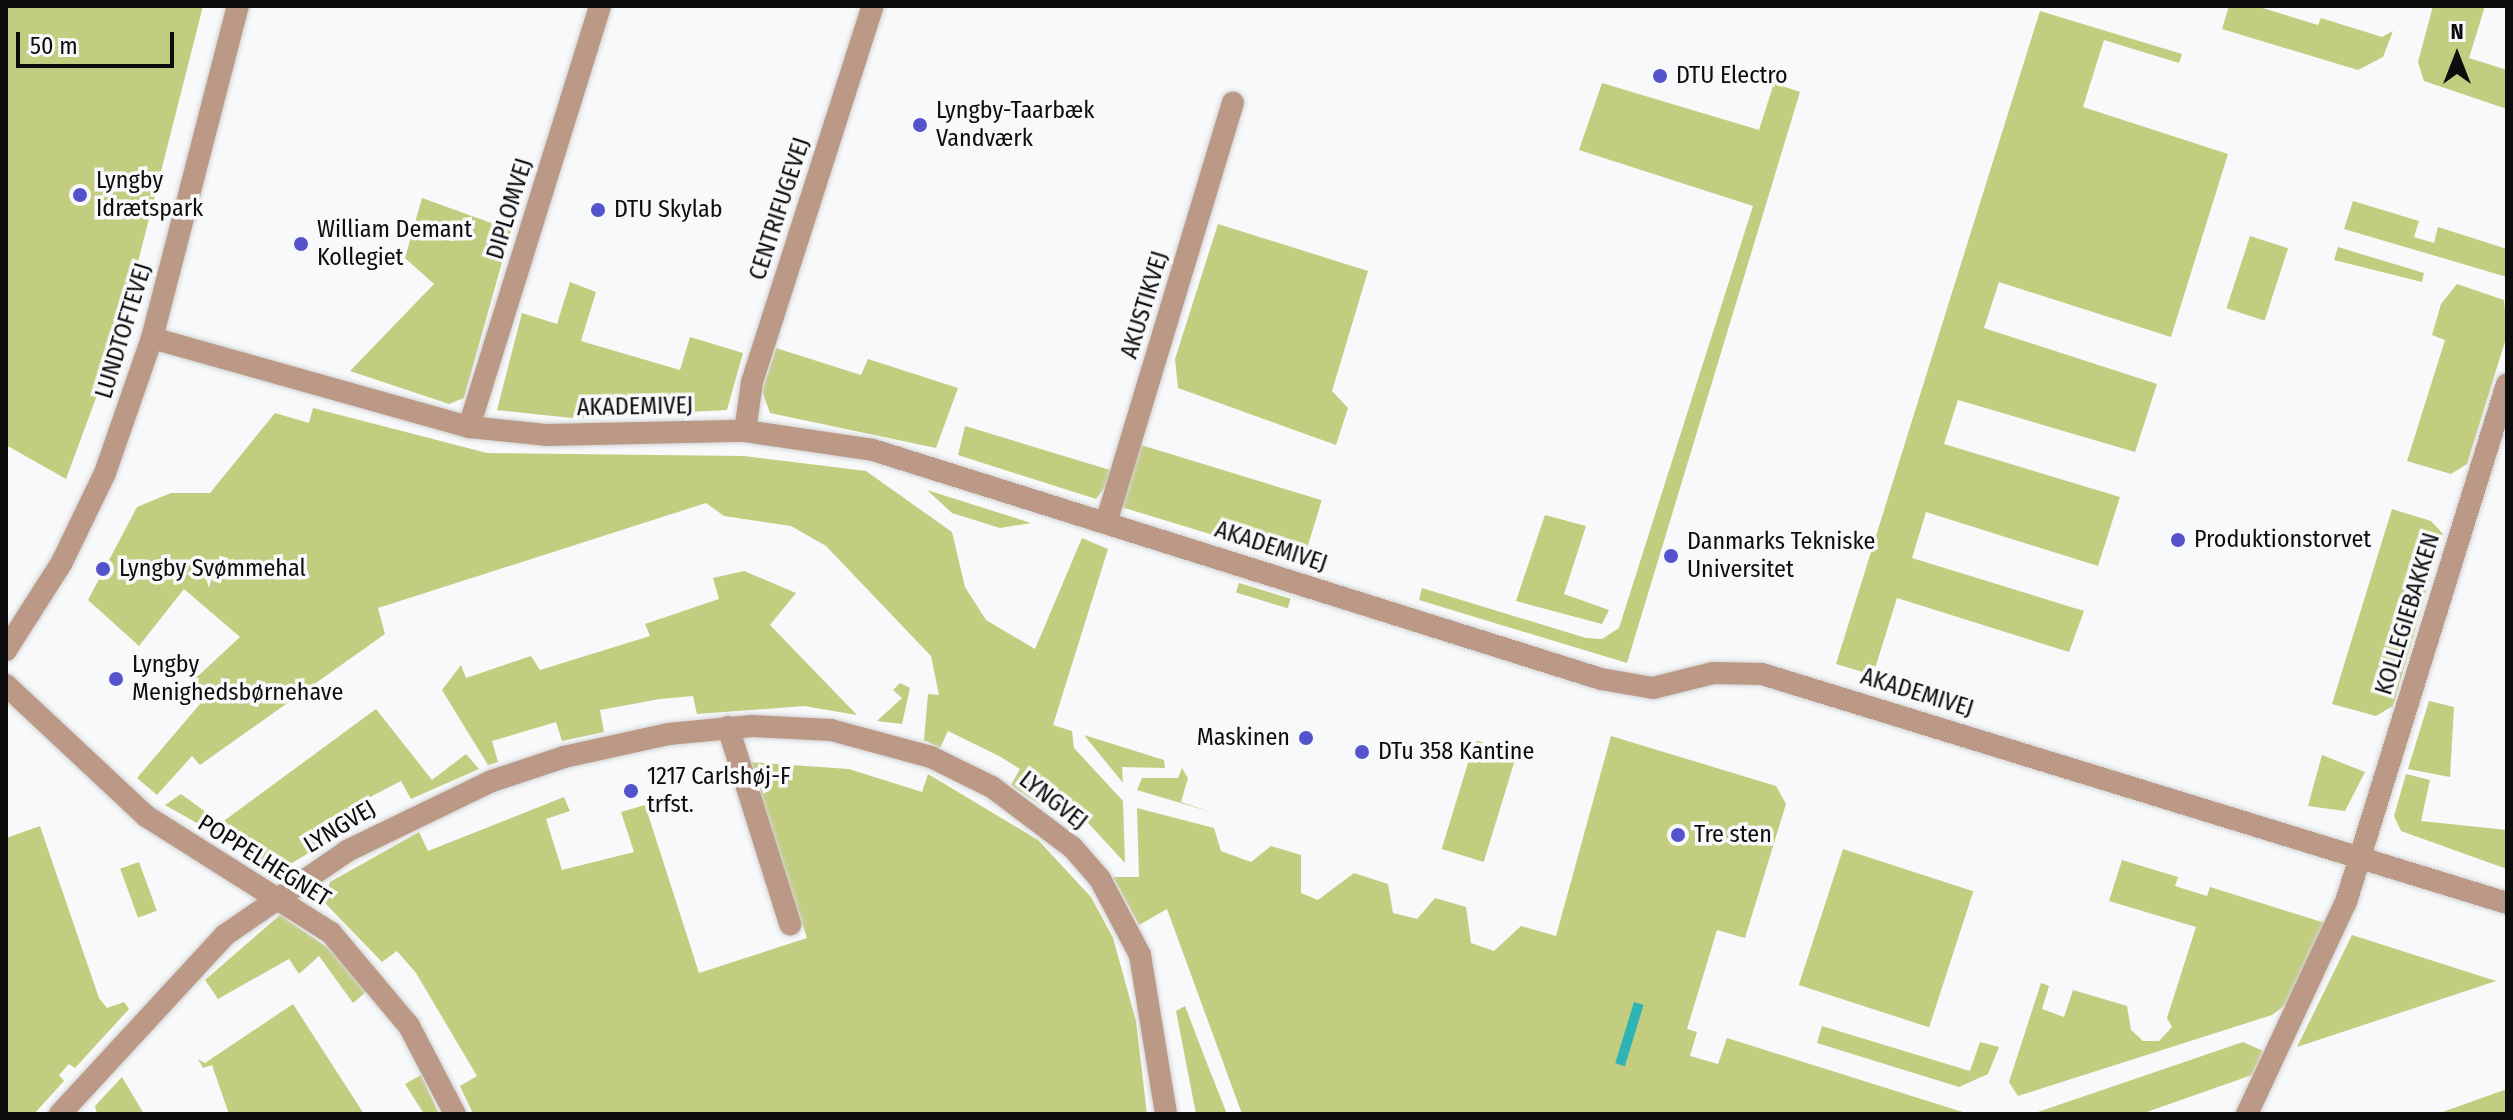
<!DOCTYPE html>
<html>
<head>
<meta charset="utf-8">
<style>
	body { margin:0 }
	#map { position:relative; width:2513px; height:1120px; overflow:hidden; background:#f7f9fa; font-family:"Fira Sans Condensed",sans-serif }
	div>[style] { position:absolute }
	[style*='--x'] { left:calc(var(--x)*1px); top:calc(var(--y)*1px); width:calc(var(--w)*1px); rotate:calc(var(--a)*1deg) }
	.green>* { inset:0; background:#c2cd80; transform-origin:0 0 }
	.water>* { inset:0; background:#2fb4b5; transform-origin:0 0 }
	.roads { filter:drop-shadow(0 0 2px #d2d3d4) drop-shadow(0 0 2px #d2d3d4) }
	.minor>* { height:22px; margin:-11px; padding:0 11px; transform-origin:11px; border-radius:11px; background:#bb9986 }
	.tertiary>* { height:22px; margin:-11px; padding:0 11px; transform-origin:11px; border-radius:11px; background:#bb9986 }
	.dots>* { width:22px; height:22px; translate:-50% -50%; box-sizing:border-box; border:4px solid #f7f9fa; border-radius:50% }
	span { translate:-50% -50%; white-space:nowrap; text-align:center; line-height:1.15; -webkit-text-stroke:7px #f7f9fa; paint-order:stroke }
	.poi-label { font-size:24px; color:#0d0d0e }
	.left { translate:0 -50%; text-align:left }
	.right { translate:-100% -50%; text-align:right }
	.street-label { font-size:24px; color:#0d0d0e }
	.frame { position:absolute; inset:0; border:8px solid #0d0d0e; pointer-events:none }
	.north { position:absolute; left:2417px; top:16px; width:80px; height:80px; -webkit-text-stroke:6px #f7f9fa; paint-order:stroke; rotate:0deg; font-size:22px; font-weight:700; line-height:32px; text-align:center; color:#0d0d0e }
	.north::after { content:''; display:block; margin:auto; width:28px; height:36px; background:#0d0d0e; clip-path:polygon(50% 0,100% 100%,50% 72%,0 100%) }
	.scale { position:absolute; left:16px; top:32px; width:158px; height:36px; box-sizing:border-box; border:4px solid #0d0d0e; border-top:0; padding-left:10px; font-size:24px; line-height:28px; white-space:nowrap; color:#0d0d0e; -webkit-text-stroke:6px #f7f9fa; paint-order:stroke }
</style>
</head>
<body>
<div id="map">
	<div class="green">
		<div style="clip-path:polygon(6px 6px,203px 6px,120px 333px,66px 479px,6px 445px)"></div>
		<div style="clip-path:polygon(2229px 6px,2256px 6px,2318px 25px,2321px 18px,2382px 37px,2393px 31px,2383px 57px,2358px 70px,2222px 29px)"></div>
		<div style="clip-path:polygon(2433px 6px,2485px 6px,2469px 58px,2507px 70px,2507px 109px,2424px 81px,2418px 62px)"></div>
		<div style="clip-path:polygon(2040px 11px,2182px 54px,2179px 63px,2104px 40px,2083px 107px,2228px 154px,2171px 337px,1999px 282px,1984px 328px,2157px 384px,2135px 452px,1958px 400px,1944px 444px,2120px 497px,2098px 566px,1926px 512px,1912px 558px,2084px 611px,2069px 652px,1897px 598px,1873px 675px,1836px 664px)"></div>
		<div style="clip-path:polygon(1602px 83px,1759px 130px,1774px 83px,1800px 92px,1627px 663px,1419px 600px,1422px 588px,1586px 638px,1602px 639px,1619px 628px,1753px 206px,1579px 150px)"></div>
		<div style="clip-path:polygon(422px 198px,511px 230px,464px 398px,449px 404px,350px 371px,434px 284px,405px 258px)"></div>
		<div style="clip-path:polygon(2353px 201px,2419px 221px,2414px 237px,2434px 243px,2438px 227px,2507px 249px,2507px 277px,2344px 229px)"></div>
		<div style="clip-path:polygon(1218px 224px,1368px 271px,1332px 391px,1348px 408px,1336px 445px,1178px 388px,1175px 359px)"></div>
		<div style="left:2250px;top:236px;width:40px;height:76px;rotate:18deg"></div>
		<div style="clip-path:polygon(2338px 247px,2424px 273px,2422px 282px,2334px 260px)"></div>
		<div style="clip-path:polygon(570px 282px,596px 292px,581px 341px,680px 370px,690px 337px,743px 353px,727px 410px,572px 418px,497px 410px,522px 313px,557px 324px)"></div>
		<div style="clip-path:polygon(2457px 284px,2504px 300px,2507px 335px,2467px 464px,2451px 474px,2407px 461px,2445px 340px,2432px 335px,2441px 304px)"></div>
		<div style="clip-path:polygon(776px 348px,861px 375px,868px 359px,958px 388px,936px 448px,770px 413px,762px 391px)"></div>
		<div style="clip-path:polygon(313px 408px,487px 453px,744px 456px,866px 471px,952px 532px,965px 587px,986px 620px,1035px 649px,1082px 538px,1108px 549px,1053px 725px,1072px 731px,1074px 748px,1123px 801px,1125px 863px,1054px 786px,1040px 805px,1011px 785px,1020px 769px,999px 756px,948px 731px,940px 748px,924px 740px,928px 694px,939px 695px,931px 656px,826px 546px,791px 526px,724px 516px,706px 503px,378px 608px,385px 634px,200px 765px,192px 756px,157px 795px,137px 778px,200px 704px,185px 688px,240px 637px,184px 589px,139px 646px,88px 600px,137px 507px,171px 493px,210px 493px,275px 413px,309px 423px)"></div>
		<div style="clip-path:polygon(965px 426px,1110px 470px,1105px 487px,1096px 499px,958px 455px)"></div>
		<div style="left:1141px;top:445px;width:189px;height:65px;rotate:17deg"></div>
		<div style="clip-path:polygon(927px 490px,1031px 523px,1000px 528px,952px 513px)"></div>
		<div style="clip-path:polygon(2392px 509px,2431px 521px,2443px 534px,2393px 706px,2376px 716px,2332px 704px)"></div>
		<div style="clip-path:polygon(1545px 515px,1586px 526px,1564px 594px,1609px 610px,1602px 624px,1516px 601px)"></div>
		<div style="clip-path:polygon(744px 571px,796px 593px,770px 625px,857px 715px,804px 706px,697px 714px,693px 696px,660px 699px,600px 710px,604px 732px,562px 741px,556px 722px,492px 741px,498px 762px,488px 765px,442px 690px,461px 665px,466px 678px,531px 656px,540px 670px,650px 636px,645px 624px,719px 599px,713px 578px)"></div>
		<div style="left:1239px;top:583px;width:54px;height:10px;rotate:17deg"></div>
		<div style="clip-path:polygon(900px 683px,910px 688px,902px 724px,877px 721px,902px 698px,893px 690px)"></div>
		<div style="clip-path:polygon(2429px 701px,2454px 707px,2450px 777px,2408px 769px)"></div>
		<div style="clip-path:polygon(376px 709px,432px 780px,466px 754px,479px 769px,411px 799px,401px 781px,324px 821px,334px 838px,280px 870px,165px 805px,181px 794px,221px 823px)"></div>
		<div style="clip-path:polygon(1084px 735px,1164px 760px,1165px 768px,1122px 767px,1123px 783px)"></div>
		<div style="clip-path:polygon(1611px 736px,1776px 786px,1786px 804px,1745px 938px,1717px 930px,1687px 1029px,1697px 1032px,1690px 1056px,1718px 1064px,1727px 1038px,1969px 1114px,1242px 1114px,1167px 909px,1139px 925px,1113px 877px,1139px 877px,1137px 808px,1214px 828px,1221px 851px,1251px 862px,1271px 846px,1301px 855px,1301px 893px,1318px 900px,1354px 873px,1388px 884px,1393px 913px,1417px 919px,1435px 898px,1466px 907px,1471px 943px,1494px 951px,1521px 926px,1556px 936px)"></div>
		<div style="left:1475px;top:740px;width:44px;height:114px;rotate:17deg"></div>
		<div style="clip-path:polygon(2322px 755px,2365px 772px,2345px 811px,2308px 806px)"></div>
		<div style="clip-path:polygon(748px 762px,849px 769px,922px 792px,928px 774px,1038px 840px,1091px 897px,1113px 938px,1136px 1021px,1147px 1114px,473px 1114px,460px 1086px,477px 1076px,416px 973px,397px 951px,382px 962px,324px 902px,330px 882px,419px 832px,428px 851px,564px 797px,570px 811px,546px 819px,562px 870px,634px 852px,621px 812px,645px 805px,699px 973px,807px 938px)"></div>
		<div style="clip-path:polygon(1182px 768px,1188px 778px,1181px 802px,1211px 812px,1137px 790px,1142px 778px,1178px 778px)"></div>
		<div style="clip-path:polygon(2406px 774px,2430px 780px,2421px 821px,2507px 830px,2507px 869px,2401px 831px,2394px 816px)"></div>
		<div style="clip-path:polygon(40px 826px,99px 998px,107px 1008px,124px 1002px,129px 1009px,75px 1068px,69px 1064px,59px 1075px,64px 1081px,34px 1114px,6px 1114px,6px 838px)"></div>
		<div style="left:1843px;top:849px;width:137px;height:143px;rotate:18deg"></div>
		<div style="clip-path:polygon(2122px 860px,2178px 877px,2175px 886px,2207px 896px,2210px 887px,2328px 924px,2288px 1003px,2272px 1015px,2018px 1096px,2009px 1082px,2041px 983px,2049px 986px,2042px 1009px,2064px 1017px,2073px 990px,2127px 1006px,2131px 1030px,2143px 1041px,2159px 1041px,2172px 1027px,2167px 1018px,2196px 927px,2109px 901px)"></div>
		<div style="left:139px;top:862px;width:52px;height:20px;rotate:70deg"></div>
		<div style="clip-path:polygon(280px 915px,328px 948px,367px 991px,353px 1003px,319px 956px,299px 974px,289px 959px,218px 999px,205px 980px)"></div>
		<div style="clip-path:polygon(2352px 935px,2496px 981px,2297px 1047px)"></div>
		<div style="clip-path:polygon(293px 1004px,364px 1114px,229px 1114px,212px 1065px,203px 1068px,198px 1059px,205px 1063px)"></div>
		<div style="clip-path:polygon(1185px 1006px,1208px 1066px,1227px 1114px,1196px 1114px,1176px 1011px)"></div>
		<div style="clip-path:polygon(1822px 1026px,1970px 1071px,1980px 1042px,1999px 1047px,1988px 1074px,1959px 1087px,1817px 1043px)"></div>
		<div style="clip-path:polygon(2243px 1042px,2263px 1051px,2252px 1075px,2141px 1114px,2032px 1114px)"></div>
		<div style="clip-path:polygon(421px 1075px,439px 1114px,424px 1114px,405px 1084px)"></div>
		<div style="clip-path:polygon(122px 1077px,144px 1114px,97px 1114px,95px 1106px)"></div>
		<div style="clip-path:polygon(2507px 1089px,2507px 1114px,2437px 1114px)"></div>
	</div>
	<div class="water">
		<div style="left:1634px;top:1002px;width:10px;height:64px;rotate:17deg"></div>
	</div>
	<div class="roads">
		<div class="minor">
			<div style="--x:152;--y:338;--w:329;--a:15.7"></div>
			<div style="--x:469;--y:427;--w:77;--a:5.9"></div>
			<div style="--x:546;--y:435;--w:199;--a:-1.2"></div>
			<div style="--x:745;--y:431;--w:129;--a:8.4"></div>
			<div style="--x:873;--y:450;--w:763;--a:17.46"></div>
			<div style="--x:1601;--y:679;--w:53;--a:9.8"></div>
			<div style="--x:1653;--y:688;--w:62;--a:-14"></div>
			<div style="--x:1713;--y:673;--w:49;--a:1.2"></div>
			<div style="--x:1762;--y:674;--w:779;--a:17.09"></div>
			<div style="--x:469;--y:427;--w:441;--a:-72.7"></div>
			<div style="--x:745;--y:431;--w:49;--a:-81.9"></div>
			<div style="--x:752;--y:382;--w:395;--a:-72.2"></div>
			<div style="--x:1106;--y:523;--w:439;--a:-73.2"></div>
			<div style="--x:6;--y:685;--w:192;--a:43.1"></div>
			<div style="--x:146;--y:816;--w:219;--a:32.3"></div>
			<div style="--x:331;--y:933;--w:121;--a:50"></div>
			<div style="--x:409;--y:1026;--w:99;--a:62.4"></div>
			<div style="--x:728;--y:727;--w:207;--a:72.5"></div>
			<div style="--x:60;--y:1114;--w:243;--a:-47.3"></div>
			<div style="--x:225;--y:935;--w:148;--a:-34.5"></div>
			<div style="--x:347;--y:851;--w:161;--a:-25.8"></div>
			<div style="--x:492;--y:781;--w:76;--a:-18.4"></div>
			<div style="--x:564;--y:757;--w:107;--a:-12.4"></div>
			<div style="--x:669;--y:734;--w:83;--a:-5.5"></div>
			<div style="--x:752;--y:726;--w:79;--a:2.9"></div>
			<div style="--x:831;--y:730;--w:104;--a:15.1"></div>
			<div style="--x:931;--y:757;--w:68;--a:26.2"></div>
			<div style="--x:992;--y:787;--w:101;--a:37"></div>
			<div style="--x:1073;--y:848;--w:41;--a:48.9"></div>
			<div style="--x:1100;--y:879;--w:86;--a:62.2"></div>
			<div style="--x:1140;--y:955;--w:161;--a:80.7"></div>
			<div style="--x:2247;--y:1114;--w:234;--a:-65"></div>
			<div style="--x:2346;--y:902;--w:542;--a:-72.73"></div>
		</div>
		<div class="tertiary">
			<div style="--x:6;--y:650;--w:104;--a:-57.5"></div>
			<div style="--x:62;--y:562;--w:99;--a:-64.2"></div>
			<div style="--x:105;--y:473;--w:143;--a:-70.8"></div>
			<div style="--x:152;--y:338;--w:343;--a:-75.5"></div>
		</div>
	</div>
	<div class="dots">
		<div style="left:1660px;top:76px;background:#5453cb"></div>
		<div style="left:920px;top:125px;background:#5453cb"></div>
		<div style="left:80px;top:195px;background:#5453cb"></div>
		<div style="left:598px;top:210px;background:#5453cb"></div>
		<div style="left:301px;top:244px;background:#5453cb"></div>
		<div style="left:2178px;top:540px;background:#5453cb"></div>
		<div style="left:1671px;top:556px;background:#5453cb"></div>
		<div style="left:103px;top:569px;background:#5453cb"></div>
		<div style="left:116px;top:679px;background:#5453cb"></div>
		<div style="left:1306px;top:738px;background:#5453cb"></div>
		<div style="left:1362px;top:752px;background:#5453cb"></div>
		<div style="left:631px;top:791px;background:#5453cb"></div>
		<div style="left:1678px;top:835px;background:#5453cb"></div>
	</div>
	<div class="poi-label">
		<span class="left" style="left:1676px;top:76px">DTU Electro</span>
		<span class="left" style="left:936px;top:125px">Lyngby-Taarbæk<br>Vandværk</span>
		<span class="left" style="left:96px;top:195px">Lyngby<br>Idrætspark</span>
		<span class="left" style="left:614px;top:210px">DTU Skylab</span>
		<span class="left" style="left:317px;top:244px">William Demant<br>Kollegiet</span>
		<span class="left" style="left:2194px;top:540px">Produktionstorvet</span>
		<span class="left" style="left:1687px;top:556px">Danmarks Tekniske<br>Universitet</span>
		<span class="left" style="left:119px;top:569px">Lyngby Svømmehal</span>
		<span class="left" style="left:132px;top:679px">Lyngby<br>Menighedsbørnehave</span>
		<span class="right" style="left:1290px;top:738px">Maskinen</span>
		<span class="left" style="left:1378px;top:752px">DTu 358 Kantine</span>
		<span class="left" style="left:647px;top:791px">1217 Carlshøj-F<br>trfst.</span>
		<span class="left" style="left:1694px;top:835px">Tre sten</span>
	</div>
	<div class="street-label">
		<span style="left:510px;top:209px;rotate:-73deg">DIPLOMVEJ</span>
		<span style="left:780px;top:209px;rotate:-72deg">CENTRIFUGEVEJ</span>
		<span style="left:1145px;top:305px;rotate:-73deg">AKUSTIKVEJ</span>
		<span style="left:124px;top:331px;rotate:-73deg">LUNDTOFTEVEJ</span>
		<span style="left:635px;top:407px;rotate:-1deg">AKADEMIVEJ</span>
		<span style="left:1271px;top:547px;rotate:18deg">AKADEMIVEJ</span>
		<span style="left:2408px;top:614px;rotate:-73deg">KOLLEGIEBAKKEN</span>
		<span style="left:1917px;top:693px;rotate:17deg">AKADEMIVEJ</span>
		<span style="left:1053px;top:801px;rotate:38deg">LYNGVEJ</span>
		<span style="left:340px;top:827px;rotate:-31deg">LYNGVEJ</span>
		<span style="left:264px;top:861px;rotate:32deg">POPPELHEGNET</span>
	</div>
	<div class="frame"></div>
	<div class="north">N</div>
	<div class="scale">50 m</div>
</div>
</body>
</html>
